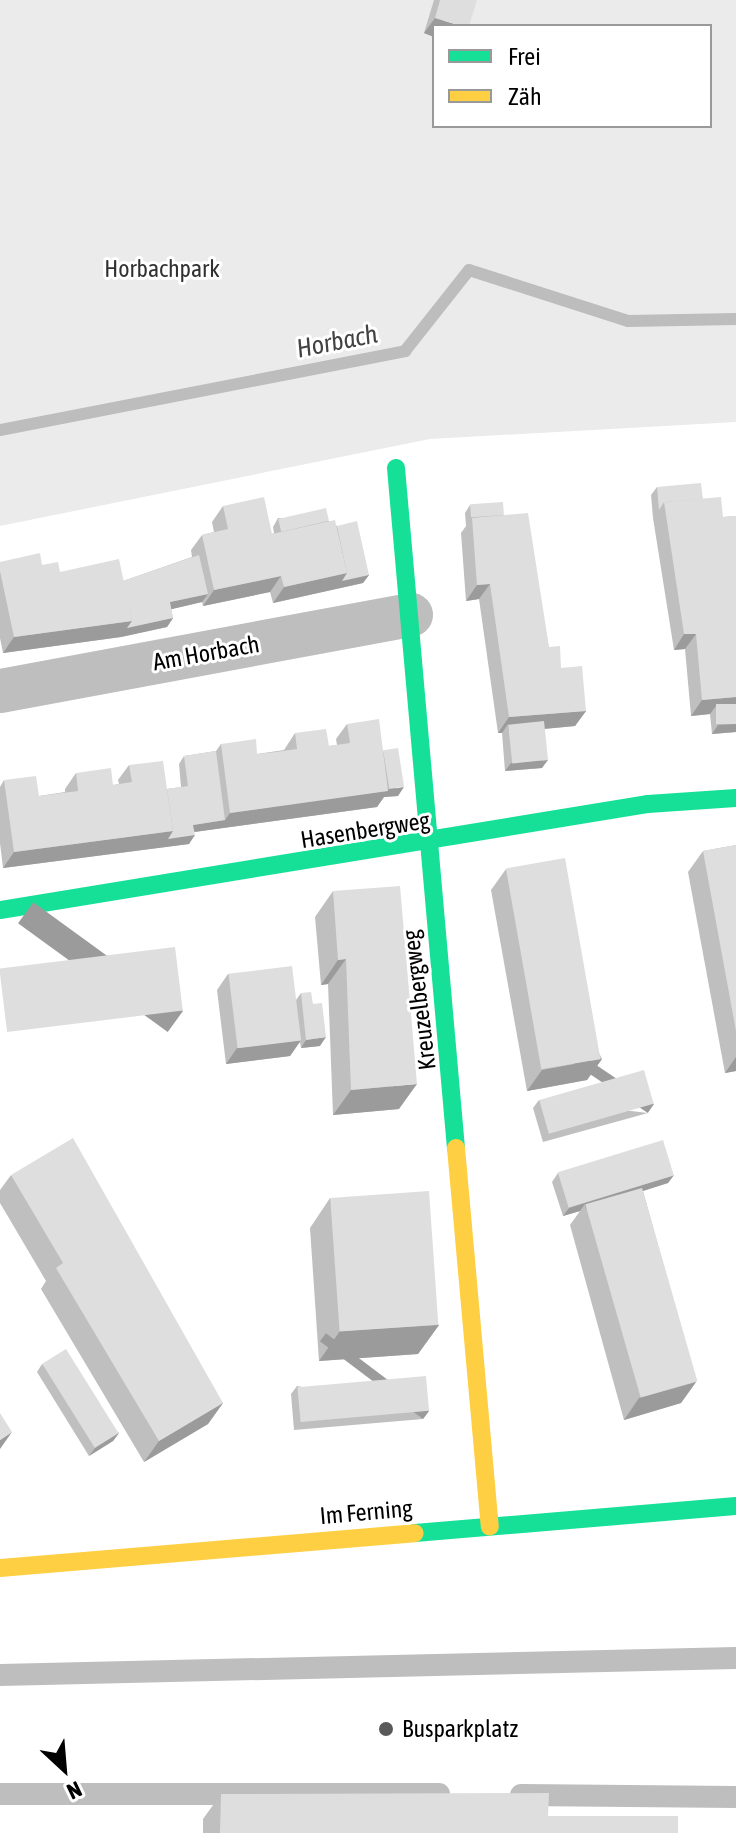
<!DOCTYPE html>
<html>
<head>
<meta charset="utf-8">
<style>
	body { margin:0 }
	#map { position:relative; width:736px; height:1833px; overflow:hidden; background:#fff; font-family:"Asap Condensed",sans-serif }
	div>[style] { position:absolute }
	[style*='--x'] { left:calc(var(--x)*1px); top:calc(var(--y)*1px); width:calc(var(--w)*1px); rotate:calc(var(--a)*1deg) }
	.green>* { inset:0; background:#ebebeb }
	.stream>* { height:12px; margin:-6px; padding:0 6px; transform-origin:6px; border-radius:6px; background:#bdbdbd }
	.lane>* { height:22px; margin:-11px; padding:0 11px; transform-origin:11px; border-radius:11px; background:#bebebe }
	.street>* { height:44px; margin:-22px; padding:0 22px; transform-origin:22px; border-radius:22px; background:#bebebe }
	.fast>* { height:18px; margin:-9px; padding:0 9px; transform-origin:9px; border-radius:9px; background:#16e098 }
	.slow>* { height:18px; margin:-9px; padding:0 9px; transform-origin:9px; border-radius:9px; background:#ffcf43 }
	.wall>* { inset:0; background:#bfbfbf }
	.shaded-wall>* { inset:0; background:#9b9b9b; transform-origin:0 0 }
	.building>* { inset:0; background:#dedede; transform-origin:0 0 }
	.dots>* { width:22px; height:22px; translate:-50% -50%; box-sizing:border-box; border:4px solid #fff; border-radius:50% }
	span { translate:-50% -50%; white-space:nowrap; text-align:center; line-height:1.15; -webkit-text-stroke:6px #fff; paint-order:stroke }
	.park-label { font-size:24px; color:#313131 }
	.street-label { font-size:24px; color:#000 }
	.poi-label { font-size:24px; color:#000 }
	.left { translate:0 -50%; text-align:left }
	.water-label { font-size:26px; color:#424242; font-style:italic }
	.legend { position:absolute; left:432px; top:24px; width:280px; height:104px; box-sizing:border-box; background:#fff; border:2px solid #999; margin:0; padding:10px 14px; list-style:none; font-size:24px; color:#000 }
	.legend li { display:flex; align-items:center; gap:16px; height:40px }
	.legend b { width:40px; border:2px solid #999 }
	.north { position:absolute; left:24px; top:1729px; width:80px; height:80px; -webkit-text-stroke:6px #fff; paint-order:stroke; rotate:154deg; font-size:22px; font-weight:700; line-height:32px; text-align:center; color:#000 }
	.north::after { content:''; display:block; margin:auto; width:28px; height:36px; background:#000; clip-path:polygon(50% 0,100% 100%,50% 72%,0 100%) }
</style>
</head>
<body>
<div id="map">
	<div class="green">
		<div style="clip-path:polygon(evenodd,0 0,736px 0,736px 422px,430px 439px,0 526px,0 0,434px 26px,710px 26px,710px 126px,434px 126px,434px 26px)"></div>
	</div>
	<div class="stream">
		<div style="--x:0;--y:430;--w:413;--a:-11"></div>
		<div style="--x:405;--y:351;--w:103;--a:-51.7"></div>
		<div style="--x:469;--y:270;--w:167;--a:17.8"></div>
		<div style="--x:628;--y:321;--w:108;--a:-1.1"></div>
	</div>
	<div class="lane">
		<div style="--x:0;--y:1675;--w:736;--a:-1.32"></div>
		<div style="--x:0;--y:1794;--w:439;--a:0"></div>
		<div style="--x:521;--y:1795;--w:215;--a:0.5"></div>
	</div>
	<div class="street">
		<div style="--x:0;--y:691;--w:418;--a:-10.5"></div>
	</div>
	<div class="fast">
		<div style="--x:396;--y:468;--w:683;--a:84.96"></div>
		<div style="--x:0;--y:910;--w:657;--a:-9.29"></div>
		<div style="--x:648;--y:804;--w:88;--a:-3.9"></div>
		<div style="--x:415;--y:1533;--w:322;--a:-4.8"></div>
	</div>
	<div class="slow">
		<div style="--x:456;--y:1148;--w:380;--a:84.9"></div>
		<div style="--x:0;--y:1568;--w:416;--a:-4.8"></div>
	</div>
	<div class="wall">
		<div style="clip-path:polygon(434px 0,477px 0,434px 26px,434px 37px,424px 33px)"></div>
		<div style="clip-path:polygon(657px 487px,703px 499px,723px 517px,736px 516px,736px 732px,712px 734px,710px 714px,691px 716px,685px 649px,674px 650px,653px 518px,651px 495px)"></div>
		<div style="clip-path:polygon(470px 505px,504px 515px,549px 647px,586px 711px,575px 726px,545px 729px,542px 768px,505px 771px,502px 733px,498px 733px,479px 599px,466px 601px,461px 533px,466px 526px,465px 513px)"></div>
		<div style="clip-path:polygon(223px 506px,272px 534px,274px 533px,273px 527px,278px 518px,329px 521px,337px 526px,369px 575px,363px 583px,273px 603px,270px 592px,203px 606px,202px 602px,171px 609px,173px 618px,167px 627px,121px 637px,3px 653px,0 638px,0 562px,42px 565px,60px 572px,123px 581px,192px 557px,191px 550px,202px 535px,214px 532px,212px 522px)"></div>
		<div style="clip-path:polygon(347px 724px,383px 750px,398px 796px,384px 797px,377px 807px,194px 832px,189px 844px,3px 868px,0 843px,0 787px,4px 780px,39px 796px,65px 792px,65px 789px,76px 773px,113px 785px,119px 784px,118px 780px,129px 765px,167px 789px,181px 787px,179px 764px,184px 756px,216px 751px,221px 744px,257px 754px,284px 750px,295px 733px,329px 746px,337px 745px,336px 739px)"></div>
		<div style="clip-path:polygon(736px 845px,736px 1071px,725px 1073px,688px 872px,703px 851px)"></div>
		<div style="clip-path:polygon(506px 869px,602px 1059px,587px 1080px,527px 1091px,491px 890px)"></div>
		<div style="clip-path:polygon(333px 891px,399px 1109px,333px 1115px,328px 984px,321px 985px,315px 917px)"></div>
		<div style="clip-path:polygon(228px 974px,296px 1000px,301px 993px,320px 1046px,301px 1048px,300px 1042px,290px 1056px,226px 1064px,217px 990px)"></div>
		<div style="clip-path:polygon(539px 1100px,648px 1113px,543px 1142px,533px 1108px)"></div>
		<div style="clip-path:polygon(558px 1173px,674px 1175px,668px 1183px,643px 1191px,696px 1382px,681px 1403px,624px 1420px,570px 1225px,580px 1211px,563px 1216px,552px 1182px)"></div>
		<div style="clip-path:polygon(11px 1175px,223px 1403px,208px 1424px,144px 1462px,41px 1289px,46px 1281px,0 1203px,0 1190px)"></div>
		<div style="clip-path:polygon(330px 1198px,439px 1325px,418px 1354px,319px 1361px,310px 1228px)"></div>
		<div style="clip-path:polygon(42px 1364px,119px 1433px,113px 1441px,89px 1456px,37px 1372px)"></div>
		<div style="clip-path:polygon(297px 1386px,429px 1411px,423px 1419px,294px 1430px,291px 1394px)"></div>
		<div style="clip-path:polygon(221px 1794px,548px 1816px,678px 1833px,203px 1833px,203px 1819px)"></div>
	</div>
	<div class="shaded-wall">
		<div style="clip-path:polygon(435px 18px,461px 26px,434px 26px,434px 37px,424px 33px)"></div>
		<div style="clip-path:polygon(347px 573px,369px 575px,363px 583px,273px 603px,284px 587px)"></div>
		<div style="clip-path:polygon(281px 576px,270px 592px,203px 606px,214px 590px)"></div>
		<div style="clip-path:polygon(490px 584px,479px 599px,466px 601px,477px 585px)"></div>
		<div style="clip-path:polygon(208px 594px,202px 602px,164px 611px,170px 602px)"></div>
		<div style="clip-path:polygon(173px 618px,167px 627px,121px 637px,3px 653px,14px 637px,132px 621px)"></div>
		<div style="clip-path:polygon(684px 634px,696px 634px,685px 649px,674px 650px)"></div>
		<div style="clip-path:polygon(736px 697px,736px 712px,716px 706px,710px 714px,691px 716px,702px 700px)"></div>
		<div style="clip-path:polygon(586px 711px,575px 726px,509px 732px,508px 724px,502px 733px,498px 733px,509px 717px)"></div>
		<div style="clip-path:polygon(736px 724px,736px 732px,712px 734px,718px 725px)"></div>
		<div style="clip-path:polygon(548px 760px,542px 768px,505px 771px,511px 763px)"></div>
		<div style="clip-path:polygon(404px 787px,398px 796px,384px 797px,377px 807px,187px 833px,193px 825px,225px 820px,230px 813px)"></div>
		<div style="clip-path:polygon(173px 831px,195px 835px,189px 844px,3px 868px,14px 852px)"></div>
		<div style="clip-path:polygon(346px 959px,328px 984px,321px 985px,338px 960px)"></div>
		<div style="left:183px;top:1011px;width:26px;height:185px;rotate:126deg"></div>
		<div style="clip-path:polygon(326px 1037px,320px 1046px,301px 1048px,306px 1040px)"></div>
		<div style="clip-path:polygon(301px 1040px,290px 1056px,226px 1064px,237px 1048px)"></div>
		<div style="clip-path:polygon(736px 1057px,736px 1071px,725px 1073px)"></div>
		<div style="clip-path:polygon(602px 1059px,587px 1080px,527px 1091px,542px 1070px)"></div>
		<div style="clip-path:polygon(417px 1084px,399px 1109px,333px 1115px,351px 1090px)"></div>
		<div style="left:654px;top:1104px;width:11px;height:109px;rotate:124deg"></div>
		<div style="clip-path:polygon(674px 1175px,668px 1183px,586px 1209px,585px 1204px,580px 1211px,563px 1216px,569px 1208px)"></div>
		<div style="clip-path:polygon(439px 1325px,418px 1354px,319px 1361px,340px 1331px)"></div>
		<div style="clip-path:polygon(696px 1382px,681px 1403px,624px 1420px,639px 1398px)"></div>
		<div style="clip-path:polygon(223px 1403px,208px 1424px,144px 1462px,159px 1441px)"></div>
		<div style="left:429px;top:1411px;width:10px;height:129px;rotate:127deg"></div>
		<div style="clip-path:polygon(12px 1432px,0 1449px,0 1440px)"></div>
		<div style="clip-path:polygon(119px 1433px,113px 1441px,89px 1456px,95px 1448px)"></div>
	</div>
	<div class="building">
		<div style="clip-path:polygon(440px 0,477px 0,469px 26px,461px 26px,435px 18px)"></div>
		<div style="clip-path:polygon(701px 483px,703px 499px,664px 502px,659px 510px,657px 487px)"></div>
		<div style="clip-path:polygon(264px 497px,272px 534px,335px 520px,347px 573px,284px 587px,281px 576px,214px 590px,202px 535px,228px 529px,223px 506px)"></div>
		<div style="clip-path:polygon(721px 497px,723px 517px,736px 516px,736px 697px,702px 700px,696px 634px,684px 634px,664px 502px)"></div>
		<div style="left:503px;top:502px;width:13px;height:33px;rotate:86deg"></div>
		<div style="left:326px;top:508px;width:13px;height:49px;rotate:77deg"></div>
		<div style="clip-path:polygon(528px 513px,549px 647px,560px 646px,561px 668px,582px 666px,586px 711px,509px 717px,490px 584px,477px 585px,472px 518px)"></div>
		<div style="clip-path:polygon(357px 521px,369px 575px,342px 581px,347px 573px,337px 526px)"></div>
		<div style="clip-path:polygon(40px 553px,42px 565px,58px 562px,60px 572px,119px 559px,132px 621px,14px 637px,0 571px,0 562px)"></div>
		<div style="clip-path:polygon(199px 555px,208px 594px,170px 602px,173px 618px,127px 628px,132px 621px,123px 581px)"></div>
		<div style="left:736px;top:704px;width:20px;height:20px;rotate:90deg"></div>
		<div style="clip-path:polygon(379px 719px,388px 791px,230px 813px,221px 744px,256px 739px,257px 754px,276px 752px,297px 749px,295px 733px,326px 729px,329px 746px,350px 743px,347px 724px)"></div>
		<div style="left:544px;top:721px;width:39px;height:36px;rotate:84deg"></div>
		<div style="left:398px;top:748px;width:39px;height:15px;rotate:81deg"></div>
		<div style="clip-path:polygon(216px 751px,225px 820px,193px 825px,195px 835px,168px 839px,173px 831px,167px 789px,188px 786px,184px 756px)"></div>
		<div style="clip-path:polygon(163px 761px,173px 831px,14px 852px,4px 780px,36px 776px,39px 796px,78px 791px,76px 773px,111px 768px,113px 785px,132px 782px,129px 765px)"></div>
		<div style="clip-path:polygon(736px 845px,736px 1031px,703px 851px)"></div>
		<div style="left:565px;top:858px;width:204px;height:60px;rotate:80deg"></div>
		<div style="clip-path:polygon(400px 886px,417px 1084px,351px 1090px,346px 959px,338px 960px,333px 891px)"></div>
		<div style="left:175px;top:947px;width:64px;height:177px;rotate:83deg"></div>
		<div style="left:292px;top:966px;width:75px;height:64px;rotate:83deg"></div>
		<div style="clip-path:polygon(311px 992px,313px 1004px,322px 1003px,326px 1037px,306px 1040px,301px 993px)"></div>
		<div style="left:644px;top:1070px;width:35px;height:109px;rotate:74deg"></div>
		<div style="clip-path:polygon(73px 1138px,223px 1403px,159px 1441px,56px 1268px,63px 1263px,11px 1175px)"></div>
		<div style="left:663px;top:1140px;width:37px;height:110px;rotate:73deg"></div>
		<div style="left:642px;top:1188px;width:201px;height:59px;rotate:74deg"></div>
		<div style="left:429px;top:1191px;width:134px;height:99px;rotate:86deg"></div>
		<div style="left:66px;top:1349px;width:99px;height:28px;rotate:58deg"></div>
		<div style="left:426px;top:1376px;width:35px;height:129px;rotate:85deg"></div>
		<div style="clip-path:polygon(0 1413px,12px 1432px,0 1440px)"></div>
		<div style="clip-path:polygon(549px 1793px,548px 1816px,678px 1816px,678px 1833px,220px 1833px,221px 1794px)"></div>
	</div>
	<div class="dots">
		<div style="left:386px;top:1729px;background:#595959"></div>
	</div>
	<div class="park-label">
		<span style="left:162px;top:269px">Horbachpark</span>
	</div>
	<div class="street-label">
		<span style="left:206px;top:653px;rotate:-10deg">Am Horbach</span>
		<span style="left:365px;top:830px;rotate:-9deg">Hasenbergweg</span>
		<span style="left:419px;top:1000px;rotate:-97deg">Kreuzelbergweg</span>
		<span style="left:366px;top:1512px;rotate:-5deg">Im Ferning</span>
	</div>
	<div class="poi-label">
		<span class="left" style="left:402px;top:1729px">Busparkplatz</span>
	</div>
	<div class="water-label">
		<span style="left:337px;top:342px;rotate:-11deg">Horbach</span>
	</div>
	<ul class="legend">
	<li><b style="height:10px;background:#16e098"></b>Frei</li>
	<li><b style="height:10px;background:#ffcf43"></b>Zäh</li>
	</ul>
	<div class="north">N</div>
</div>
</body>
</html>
